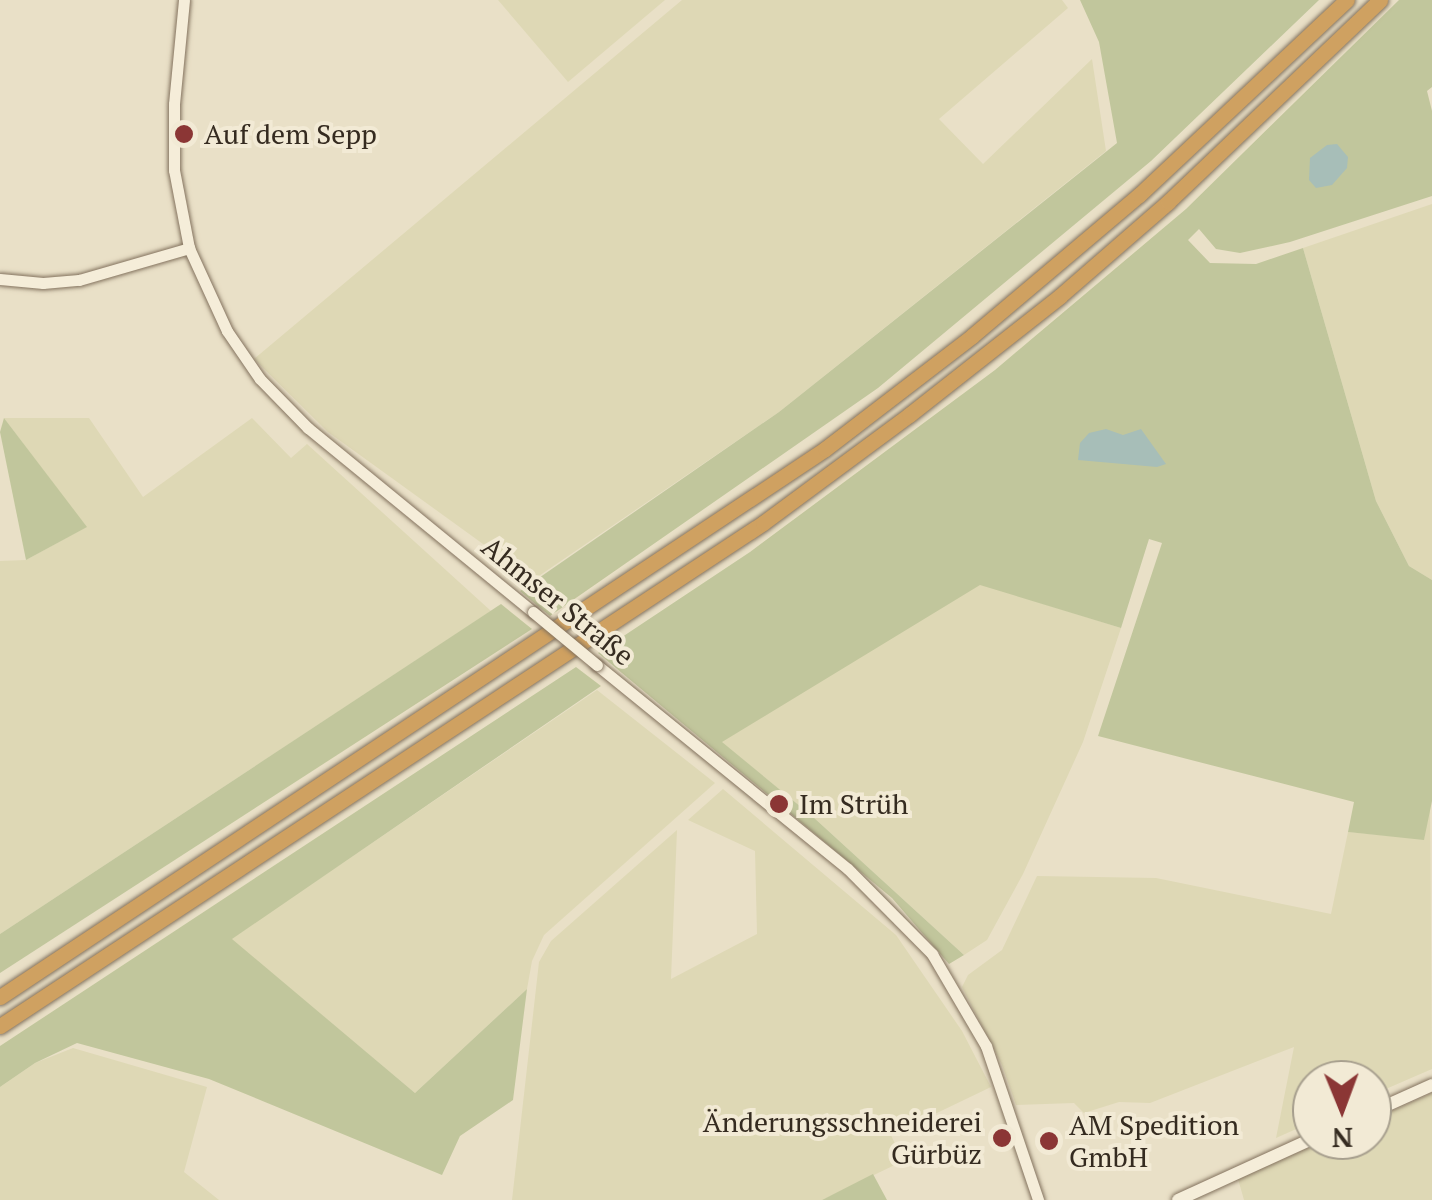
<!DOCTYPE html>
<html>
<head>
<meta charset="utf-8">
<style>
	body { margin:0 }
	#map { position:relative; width:1432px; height:1200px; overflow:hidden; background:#e9e0c7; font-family:"PT Serif",serif }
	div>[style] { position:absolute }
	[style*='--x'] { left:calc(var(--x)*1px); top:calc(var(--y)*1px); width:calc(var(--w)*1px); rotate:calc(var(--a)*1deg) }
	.farmland>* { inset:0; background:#ded8b5 }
	.green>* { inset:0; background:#c1c69c }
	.water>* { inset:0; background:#a7beb8 }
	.roads { filter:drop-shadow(0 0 2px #83725e) drop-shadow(0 0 2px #83725e) }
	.tertiary>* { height:11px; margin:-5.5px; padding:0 5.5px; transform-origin:5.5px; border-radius:5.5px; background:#f5edd9 }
	.secondary>* { height:12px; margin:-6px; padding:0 6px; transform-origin:6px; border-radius:6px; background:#f5edd9 }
	.motorway>* { height:15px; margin:-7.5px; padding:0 7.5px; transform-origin:7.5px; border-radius:7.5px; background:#cfa161 }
	.bridges { filter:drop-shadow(0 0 2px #83725e) drop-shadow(0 0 2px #83725e) }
	.tertiary-bridge>* { height:11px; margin:-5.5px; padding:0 5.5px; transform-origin:5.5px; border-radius:5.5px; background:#f5edd9 }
	.dots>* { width:28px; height:28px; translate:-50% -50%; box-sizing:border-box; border:5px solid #f2ead5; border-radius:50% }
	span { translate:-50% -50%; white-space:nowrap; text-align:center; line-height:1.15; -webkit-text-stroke:8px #f2ead5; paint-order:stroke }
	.poi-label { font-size:28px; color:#352b20 }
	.left { translate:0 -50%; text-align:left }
	.right { translate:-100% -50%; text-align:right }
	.street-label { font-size:28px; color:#352b20 }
	.north { position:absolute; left:1292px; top:1060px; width:100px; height:100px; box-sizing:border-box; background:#f2ead5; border:2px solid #a69e8d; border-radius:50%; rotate:179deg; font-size:28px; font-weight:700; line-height:40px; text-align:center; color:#352b20 }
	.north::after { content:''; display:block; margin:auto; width:35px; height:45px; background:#8b3635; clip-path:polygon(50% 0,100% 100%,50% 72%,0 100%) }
</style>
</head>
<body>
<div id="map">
	<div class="farmland">
		<div style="clip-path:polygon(498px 0,665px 0,568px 82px)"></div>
		<div style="clip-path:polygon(682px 0,1062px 0,1068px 8px,939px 119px,983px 164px,1092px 59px,1106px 151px,779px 412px,533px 580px,328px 432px,254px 359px)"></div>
		<div style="clip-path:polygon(1432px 204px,1432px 580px,1409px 566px,1376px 501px,1303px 248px)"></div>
		<div style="clip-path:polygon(4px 418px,89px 418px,143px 497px,252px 418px,291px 458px,307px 444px,491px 611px,0 934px,0 561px,26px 560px,86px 527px)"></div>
		<div style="clip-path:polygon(980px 584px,1121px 628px,1083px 742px,1023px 874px,987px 940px,964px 955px,812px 816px,721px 742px)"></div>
		<div style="clip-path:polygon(597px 690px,715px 783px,544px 935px,532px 961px,527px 989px,415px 1093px,231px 939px)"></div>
		<div style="clip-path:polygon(723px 789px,896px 935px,962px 1031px,991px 1087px,891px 1135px,903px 1161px,822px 1200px,512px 1200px,539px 962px,551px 941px,677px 830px,671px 979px,757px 934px,755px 851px,688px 820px)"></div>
		<div style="clip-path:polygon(1430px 801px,1432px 1069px,1372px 1095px,1372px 1080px,1312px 1080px,1312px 1122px,1276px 1138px,1294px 1047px,1150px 1103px,1119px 1102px,1084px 1113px,1074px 1103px,1016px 1105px,1002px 1065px,962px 987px,968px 975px,1002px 950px,1037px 876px,1156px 878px,1331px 914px,1348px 832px,1424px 839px)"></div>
		<div style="clip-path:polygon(73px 1048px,207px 1087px,184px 1172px,219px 1200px,0 1200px,0 1087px,35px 1063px)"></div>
		<div style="clip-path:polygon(1432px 1093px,1432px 1200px,1244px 1200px,1238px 1179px,1326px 1140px,1372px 1140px,1372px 1120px)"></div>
	</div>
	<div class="green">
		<div style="clip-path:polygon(1080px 0,1319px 0,1151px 161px,878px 388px,550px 616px,520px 591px,779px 412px,1117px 143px,1099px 42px)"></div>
		<div style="clip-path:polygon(1399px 0,1432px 0,1432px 87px,1427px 91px,1432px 111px,1432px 196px,1290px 242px,1240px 253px,1216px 249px,1199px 229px,1188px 240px,1210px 263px,1256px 264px,1303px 248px,1376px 501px,1409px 566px,1432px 580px,1432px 801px,1424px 840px,1348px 832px,1354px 802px,1098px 736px,1162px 543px,1149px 539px,1121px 628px,980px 585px,722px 742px,812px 816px,964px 955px,949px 964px,892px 898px,598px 653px,750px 552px,995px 370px,1186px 209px)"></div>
		<div style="clip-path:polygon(4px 418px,87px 527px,26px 560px,0 432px)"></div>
		<div style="clip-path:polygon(501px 604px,532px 629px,0 973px,0 934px)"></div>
		<div style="clip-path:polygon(576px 667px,601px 686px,232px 939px,415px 1093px,527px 989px,513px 1100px,460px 1136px,442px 1175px,209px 1079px,77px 1043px,35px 1063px,0 1087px,0 1046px)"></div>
		<div style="clip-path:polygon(873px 1174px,887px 1200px,822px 1200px)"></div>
	</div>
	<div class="water">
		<div style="clip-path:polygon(1337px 144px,1348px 157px,1347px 168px,1332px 185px,1316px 188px,1309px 180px,1310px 158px,1327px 145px)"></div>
		<div style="clip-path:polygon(1106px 429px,1123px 435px,1141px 429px,1166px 464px,1157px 467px,1078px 460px,1080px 443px,1089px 433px)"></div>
	</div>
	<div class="roads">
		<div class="tertiary">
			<div style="--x:184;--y:0;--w:104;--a:95.5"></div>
			<div style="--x:174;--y:104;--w:66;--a:90"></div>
			<div style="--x:174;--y:170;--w:79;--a:79.1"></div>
			<div style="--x:189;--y:248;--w:91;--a:65.4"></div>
			<div style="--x:227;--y:331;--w:58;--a:55.5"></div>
			<div style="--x:260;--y:379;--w:69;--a:45.6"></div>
			<div style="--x:308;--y:428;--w:291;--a:39.3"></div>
			<div style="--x:0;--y:279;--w:43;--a:5.3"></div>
			<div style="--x:43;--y:283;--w:36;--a:-5"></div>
			<div style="--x:79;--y:280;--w:115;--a:-16.2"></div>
			<div style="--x:597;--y:665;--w:323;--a:39.1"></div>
			<div style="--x:848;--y:869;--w:120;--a:45.3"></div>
			<div style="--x:932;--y:954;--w:107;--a:59.6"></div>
			<div style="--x:986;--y:1046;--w:163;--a:71.3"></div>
		</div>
		<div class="secondary">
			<div style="--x:1372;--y:1112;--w:66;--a:-24.2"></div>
			<div style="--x:1178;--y:1200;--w:147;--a:-24.5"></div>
		</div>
		<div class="motorway">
			<div style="--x:0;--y:997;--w:990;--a:-33.59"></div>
			<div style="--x:825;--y:449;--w:185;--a:-37.5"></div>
			<div style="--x:972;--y:336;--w:219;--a:-40.2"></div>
			<div style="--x:1139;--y:195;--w:285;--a:-43.2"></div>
			<div style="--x:0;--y:1026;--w:914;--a:-33.39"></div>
			<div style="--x:763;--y:523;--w:182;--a:-36.5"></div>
			<div style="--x:909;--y:415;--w:192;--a:-38.2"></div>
			<div style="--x:1060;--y:296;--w:143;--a:-41"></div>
			<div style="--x:1168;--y:202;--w:293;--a:-43.6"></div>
		</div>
	</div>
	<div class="bridges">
		<div class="tertiary-bridge">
			<div style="--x:533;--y:612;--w:83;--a:39.6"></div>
		</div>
	</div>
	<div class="dots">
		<div style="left:184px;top:134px;background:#8b3635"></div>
		<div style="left:779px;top:804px;background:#8b3635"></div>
		<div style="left:1002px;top:1138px;background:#8b3635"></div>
		<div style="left:1049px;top:1141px;background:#8b3635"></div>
	</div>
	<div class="poi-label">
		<span class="left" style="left:204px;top:134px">Auf dem Sepp</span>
		<span class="left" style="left:799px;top:804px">Im Strüh</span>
		<span class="right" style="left:982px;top:1138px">Änderungsschneiderei<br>Gürbüz</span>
		<span class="left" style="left:1069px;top:1141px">AM Spedition<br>GmbH</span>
	</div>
	<div class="street-label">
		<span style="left:558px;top:601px;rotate:39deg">Ahmser Straße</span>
	</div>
	<div class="north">N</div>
</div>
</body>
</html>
